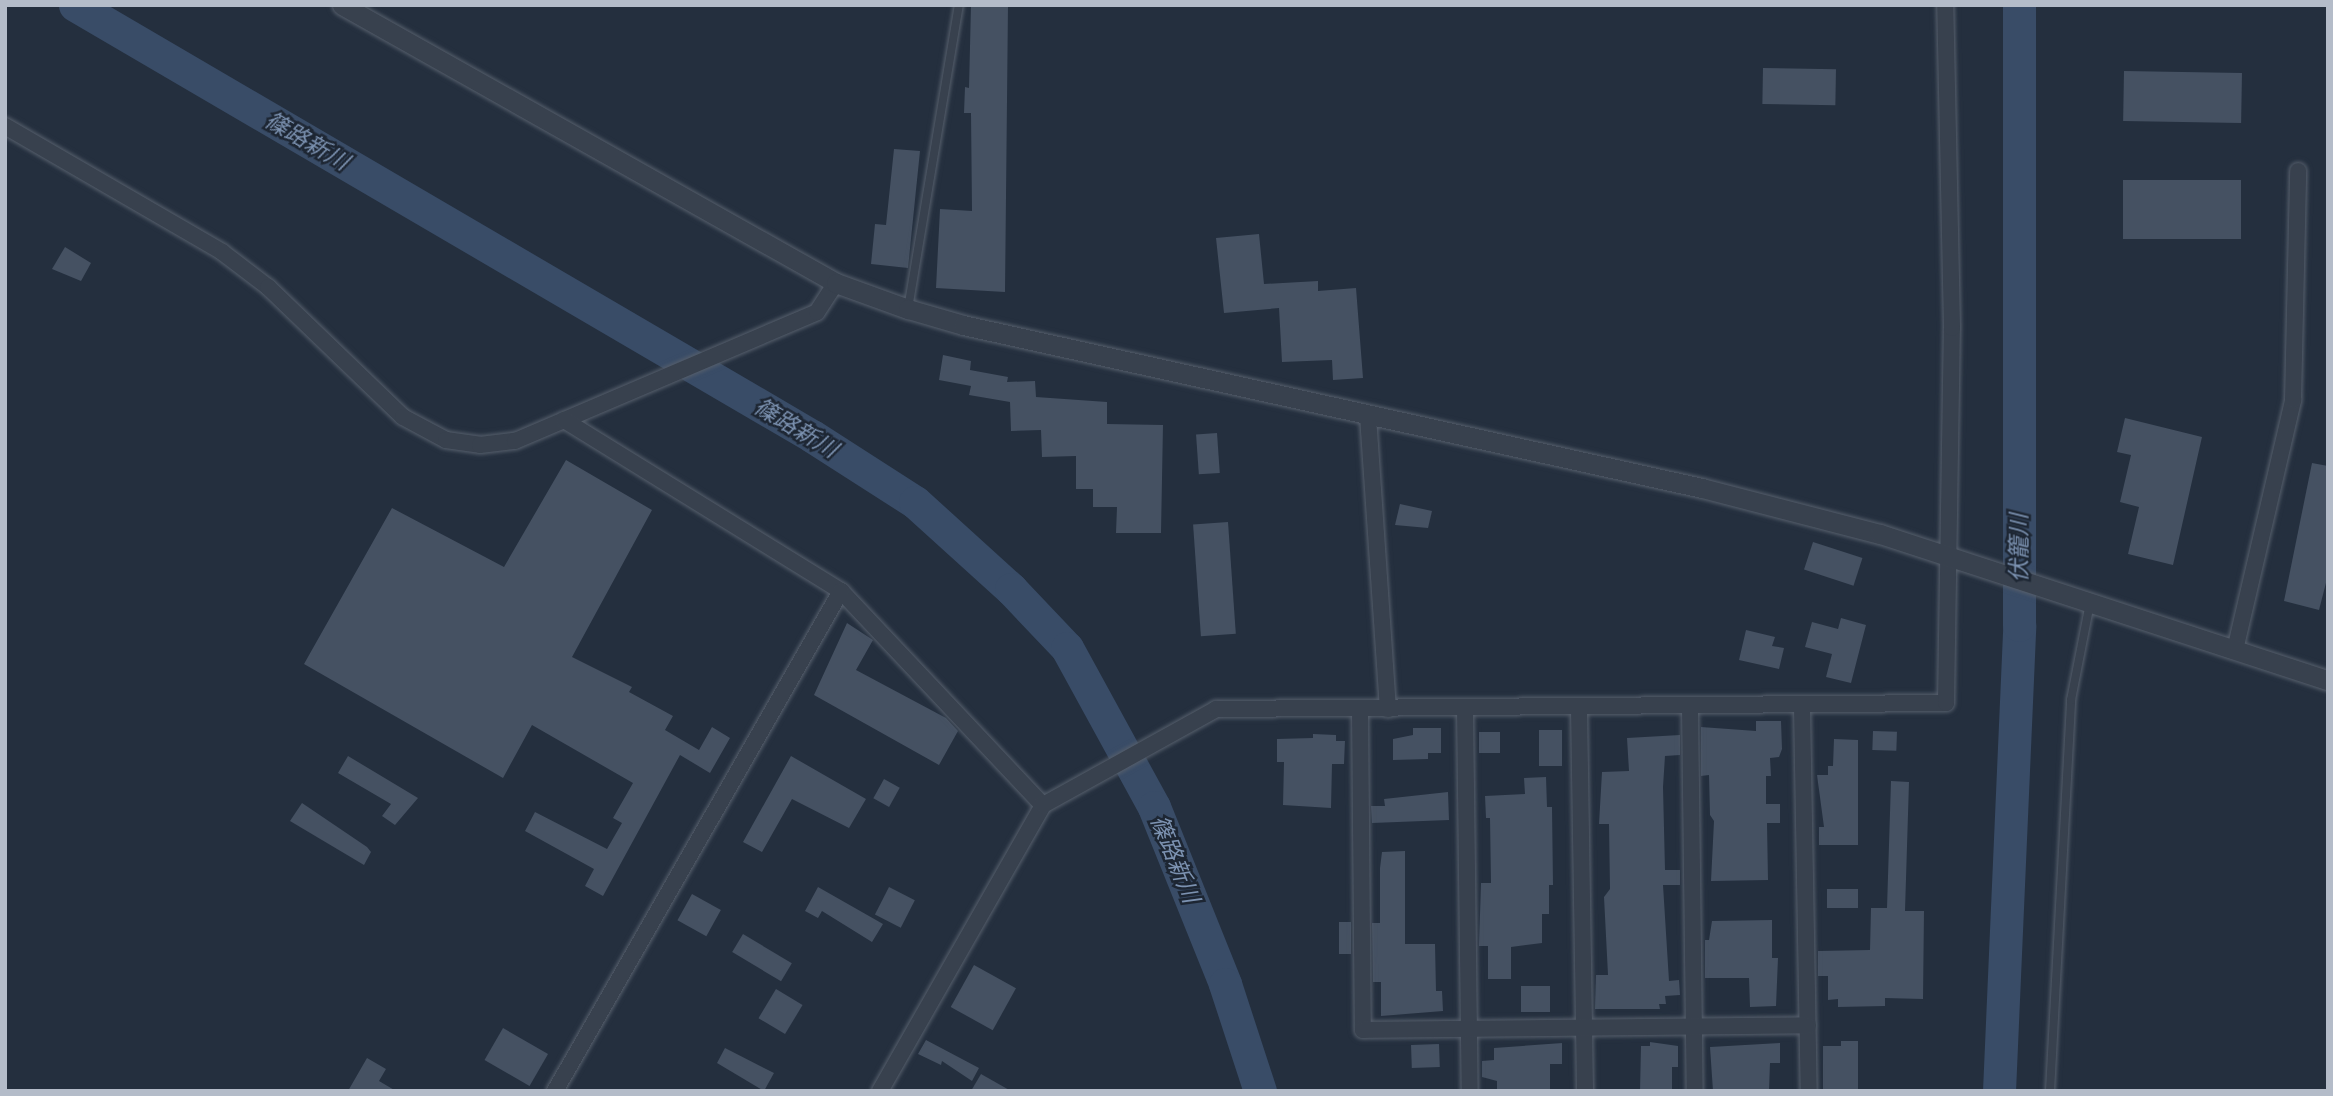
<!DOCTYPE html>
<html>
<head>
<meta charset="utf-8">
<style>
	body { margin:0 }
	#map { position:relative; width:2333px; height:1096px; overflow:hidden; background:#242f3e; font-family:Mulish,"Noto Sans JP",sans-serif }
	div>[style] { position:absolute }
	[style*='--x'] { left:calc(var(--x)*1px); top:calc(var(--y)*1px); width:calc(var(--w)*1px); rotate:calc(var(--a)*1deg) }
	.river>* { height:33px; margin:-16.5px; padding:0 16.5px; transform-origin:16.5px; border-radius:16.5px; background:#394c67 }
	.building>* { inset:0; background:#455162; transform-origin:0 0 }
	.roads { filter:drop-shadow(0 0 2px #565f6c) drop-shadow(0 0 2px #565f6c) }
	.service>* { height:8px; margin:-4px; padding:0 4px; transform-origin:4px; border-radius:4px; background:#38414e }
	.minor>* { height:16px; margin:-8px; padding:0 8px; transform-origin:8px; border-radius:8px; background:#38414e }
	.tertiary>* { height:19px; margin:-9.5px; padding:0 9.5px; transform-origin:9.5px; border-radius:9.5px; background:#38414e }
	span { translate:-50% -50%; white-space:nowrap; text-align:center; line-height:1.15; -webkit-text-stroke:5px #1d2633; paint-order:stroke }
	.water-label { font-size:23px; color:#7c92b1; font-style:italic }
	.frame { position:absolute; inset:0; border:7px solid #b4bcc9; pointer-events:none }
</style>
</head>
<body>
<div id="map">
	<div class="river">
		<div style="--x:75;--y:5;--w:854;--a:30.32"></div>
		<div style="--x:812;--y:436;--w:122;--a:32.7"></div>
		<div style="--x:915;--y:502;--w:130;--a:42.2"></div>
		<div style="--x:1011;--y:589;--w:81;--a:46.5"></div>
		<div style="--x:1067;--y:648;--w:181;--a:61.3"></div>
		<div style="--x:1154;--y:807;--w:191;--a:68.1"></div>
		<div style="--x:1225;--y:984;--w:113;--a:71.9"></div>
		<div style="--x:1999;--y:1091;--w:466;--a:-87.5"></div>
		<div style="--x:2019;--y:625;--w:620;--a:-90"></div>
	</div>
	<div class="building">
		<div style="clip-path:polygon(971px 5px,1008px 5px,1005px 292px,936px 288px,940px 209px,972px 211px,971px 113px,964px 113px,965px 87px,969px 88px)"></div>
		<div style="left:1763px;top:68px;width:73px;height:36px;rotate:1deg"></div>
		<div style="left:2124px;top:71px;width:118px;height:50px;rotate:1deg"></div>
		<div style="clip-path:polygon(894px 149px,920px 151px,908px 268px,871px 264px,875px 224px,886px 225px)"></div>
		<div style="left:2241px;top:180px;width:59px;height:118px;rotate:90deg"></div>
		<div style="clip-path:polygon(1259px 234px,1264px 284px,1318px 281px,1318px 291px,1356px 288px,1363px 378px,1333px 380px,1332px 360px,1282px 362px,1279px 308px,1224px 313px,1216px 238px)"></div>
		<div style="clip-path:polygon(65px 247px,91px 263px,81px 281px,52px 269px)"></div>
		<div style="clip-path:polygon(943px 355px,971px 361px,970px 370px,1008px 377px,1007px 382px,1035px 381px,1036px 397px,1107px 402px,1107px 424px,1163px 425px,1161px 533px,1116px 533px,1117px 507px,1093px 507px,1093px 489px,1076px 489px,1076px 456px,1042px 457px,1041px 430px,1011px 431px,1010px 402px,969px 395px,971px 386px,939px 380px)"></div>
		<div style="clip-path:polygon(2125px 418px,2202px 437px,2173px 565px,2128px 554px,2139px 507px,2120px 502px,2131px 455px,2117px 452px)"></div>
		<div style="left:1217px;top:433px;width:40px;height:21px;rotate:86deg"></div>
		<div style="clip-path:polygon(566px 460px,652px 510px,572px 657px,632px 687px,629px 692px,673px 716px,665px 730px,699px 750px,712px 727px,730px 738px,710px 773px,680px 755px,603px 896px,585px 886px,594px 869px,525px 831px,535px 812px,607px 849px,622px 823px,613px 818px,633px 783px,532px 725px,503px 778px,304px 664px,392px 508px,504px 567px)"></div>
		<div style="clip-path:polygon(2312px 463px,2328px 466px,2328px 575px,2319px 610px,2284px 601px)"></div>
		<div style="clip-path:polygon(1400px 504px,1432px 511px,1428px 528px,1395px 525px)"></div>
		<div style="left:1228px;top:522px;width:112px;height:35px;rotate:86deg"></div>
		<div style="left:1813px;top:542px;width:52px;height:29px;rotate:18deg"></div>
		<div style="clip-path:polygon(1841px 618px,1866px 625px,1851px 683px,1826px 677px,1832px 654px,1805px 647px,1812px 622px,1838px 629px)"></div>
		<div style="clip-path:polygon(847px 623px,873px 640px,856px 670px,946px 718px,958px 731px,939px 765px,814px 695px)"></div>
		<div style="clip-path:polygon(1746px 630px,1775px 637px,1772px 646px,1784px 648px,1779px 669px,1739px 660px)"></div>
		<div style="clip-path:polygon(1756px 721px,1781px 721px,1782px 749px,1779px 757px,1770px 758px,1771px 776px,1766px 776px,1766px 804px,1780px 804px,1780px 823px,1767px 823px,1768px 880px,1711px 881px,1714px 821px,1710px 815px,1709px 775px,1701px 776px,1701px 727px,1756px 731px)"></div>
		<div style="clip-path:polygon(1413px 728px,1441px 728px,1441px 753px,1428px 753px,1428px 759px,1393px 760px,1393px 739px,1413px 735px)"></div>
		<div style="left:1562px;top:730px;width:36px;height:23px;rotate:90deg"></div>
		<div style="left:1873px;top:731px;width:24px;height:19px;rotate:2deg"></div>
		<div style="left:1479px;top:732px;width:21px;height:21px"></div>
		<div style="clip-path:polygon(1313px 734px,1336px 735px,1336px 741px,1345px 741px,1344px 764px,1332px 764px,1331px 808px,1283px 805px,1284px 762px,1277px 762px,1277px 739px,1313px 738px)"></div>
		<div style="clip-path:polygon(1680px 735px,1680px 755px,1665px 756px,1663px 787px,1665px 870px,1680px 870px,1680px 885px,1663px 885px,1669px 981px,1679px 980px,1680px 995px,1665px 996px,1666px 1004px,1659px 1004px,1660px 1009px,1595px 1009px,1596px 975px,1608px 975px,1604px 897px,1610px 889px,1609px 824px,1599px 824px,1602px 772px,1629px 771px,1627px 738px)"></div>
		<div style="clip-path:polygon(1834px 739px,1858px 740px,1858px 845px,1819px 845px,1819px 827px,1824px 827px,1817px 775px,1828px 775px,1828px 766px,1833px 766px)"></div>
		<div style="clip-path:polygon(348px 756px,418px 798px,395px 825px,382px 816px,391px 804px,338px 773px)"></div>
		<div style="clip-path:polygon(791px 756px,866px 799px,849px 828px,792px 799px,762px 852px,743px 842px)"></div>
		<div style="clip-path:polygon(1546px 777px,1547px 807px,1552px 807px,1553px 885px,1549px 885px,1549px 914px,1542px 914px,1542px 943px,1511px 947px,1511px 979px,1488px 979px,1488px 946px,1479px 946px,1481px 883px,1491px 883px,1490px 818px,1486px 818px,1485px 796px,1525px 794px,1524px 778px)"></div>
		<div style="left:884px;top:779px;width:18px;height:22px;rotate:29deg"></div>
		<div style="clip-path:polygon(1891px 781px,1909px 782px,1905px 911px,1924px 911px,1923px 999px,1885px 998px,1885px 1006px,1838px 1007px,1838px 999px,1828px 1000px,1828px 976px,1818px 976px,1818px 951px,1870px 950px,1871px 908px,1887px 908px)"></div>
		<div style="clip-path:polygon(1448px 792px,1449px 820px,1372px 823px,1371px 806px,1385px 806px,1384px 799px)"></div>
		<div style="clip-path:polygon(302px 803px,367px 847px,371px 852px,364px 865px,290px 821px)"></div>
		<div style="clip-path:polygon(1405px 851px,1405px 944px,1435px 944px,1436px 991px,1442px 991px,1443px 1011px,1381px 1016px,1381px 982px,1373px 982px,1372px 923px,1380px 923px,1380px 868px,1382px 852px)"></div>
		<div style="clip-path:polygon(818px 887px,883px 924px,872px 942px,822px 911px,818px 918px,805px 911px)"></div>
		<div style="left:889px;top:887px;width:29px;height:31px;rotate:27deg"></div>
		<div style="left:1827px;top:889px;width:31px;height:19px"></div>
		<div style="left:692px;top:894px;width:33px;height:30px;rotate:29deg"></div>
		<div style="clip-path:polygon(1772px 920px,1772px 958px,1778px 958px,1776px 1006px,1750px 1007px,1749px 978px,1705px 978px,1705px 940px,1709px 940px,1712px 921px)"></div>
		<div style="left:1339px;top:922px;width:12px;height:32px"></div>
		<div style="left:743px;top:934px;width:57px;height:21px;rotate:31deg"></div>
		<div style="left:974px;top:965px;width:48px;height:48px;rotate:29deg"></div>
		<div style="left:1521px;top:986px;width:29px;height:26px"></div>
		<div style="left:776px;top:989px;width:31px;height:34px;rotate:31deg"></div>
		<div style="left:503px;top:1028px;width:52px;height:37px;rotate:30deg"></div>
		<div style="clip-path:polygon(926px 1040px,979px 1068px,972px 1081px,942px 1061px,941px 1065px,918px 1054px)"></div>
		<div style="clip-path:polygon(1841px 1041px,1858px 1041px,1858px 1091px,1823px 1091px,1823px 1046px,1841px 1046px)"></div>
		<div style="clip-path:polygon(1650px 1042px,1678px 1046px,1678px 1067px,1672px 1067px,1672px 1091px,1640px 1091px,1641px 1046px,1650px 1046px)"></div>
		<div style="clip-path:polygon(1562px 1043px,1562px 1064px,1550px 1064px,1550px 1091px,1497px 1091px,1497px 1081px,1482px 1077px,1482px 1061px,1494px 1060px,1494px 1048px)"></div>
		<div style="clip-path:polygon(1780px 1043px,1780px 1063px,1770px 1063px,1769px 1091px,1713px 1091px,1710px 1047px)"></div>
		<div style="left:1439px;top:1044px;width:23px;height:28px;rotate:88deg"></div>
		<div style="clip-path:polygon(725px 1048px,774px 1073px,764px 1091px,717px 1063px)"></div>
		<div style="clip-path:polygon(367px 1058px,386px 1069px,379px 1081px,396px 1091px,348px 1091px)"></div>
		<div style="clip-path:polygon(981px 1074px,1011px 1091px,971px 1091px)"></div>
	</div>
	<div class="roads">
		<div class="service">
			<div style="--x:908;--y:309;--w:308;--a:-80.5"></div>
			<div style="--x:2050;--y:1091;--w:392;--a:-86.9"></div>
			<div style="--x:2071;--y:700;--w:99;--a:-78.9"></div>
		</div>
		<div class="minor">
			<div style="--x:5;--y:126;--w:251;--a:30.1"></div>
			<div style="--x:222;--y:252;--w:58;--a:37.3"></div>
			<div style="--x:268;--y:287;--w:187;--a:43.9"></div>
			<div style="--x:403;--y:417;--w:49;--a:28.1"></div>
			<div style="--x:446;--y:440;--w:34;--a:8"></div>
			<div style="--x:480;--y:445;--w:35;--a:-7"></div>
			<div style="--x:515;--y:441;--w:328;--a:-23.1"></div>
			<div style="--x:817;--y:312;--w:35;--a:-57"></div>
			<div style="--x:1368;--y:416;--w:294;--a:86.1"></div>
			<div style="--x:564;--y:420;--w:326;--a:31.7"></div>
			<div style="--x:841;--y:591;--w:294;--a:46.7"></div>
			<div style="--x:2235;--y:650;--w:257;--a:-76.9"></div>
			<div style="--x:2293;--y:400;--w:229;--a:-88.7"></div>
			<div style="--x:1690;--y:707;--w:384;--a:89.3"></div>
			<div style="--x:1802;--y:707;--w:384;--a:89"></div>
			<div style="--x:1465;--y:708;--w:383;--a:89.3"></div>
			<div style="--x:1579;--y:708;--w:383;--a:89.1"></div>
			<div style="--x:1360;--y:709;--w:321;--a:89.5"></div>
			<div style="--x:1363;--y:1030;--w:445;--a:-0.6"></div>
			<div style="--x:555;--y:1091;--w:576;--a:-60.23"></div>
			<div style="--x:880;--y:1091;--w:329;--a:-60.3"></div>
			<div style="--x:1043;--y:805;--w:198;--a:-29"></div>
			<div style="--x:1216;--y:709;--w:730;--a:-0.47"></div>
			<div style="--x:1946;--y:703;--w:375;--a:-89.1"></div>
			<div style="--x:1952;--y:328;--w:323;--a:-91.2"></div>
		</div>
		<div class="tertiary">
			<div style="--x:342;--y:5;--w:567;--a:29.37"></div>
			<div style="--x:836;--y:283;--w:77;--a:19.9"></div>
			<div style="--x:908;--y:309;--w:57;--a:16.2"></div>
			<div style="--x:963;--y:325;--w:757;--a:12.44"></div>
			<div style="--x:1702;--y:488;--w:184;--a:14.5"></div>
			<div style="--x:1880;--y:534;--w:471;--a:18.1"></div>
		</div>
	</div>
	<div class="water-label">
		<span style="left:307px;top:141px;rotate:30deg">篠路新川</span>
		<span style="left:796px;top:428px;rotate:31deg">篠路新川</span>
		<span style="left:2019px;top:548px;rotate:-90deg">伏籠川</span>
		<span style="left:1175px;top:859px;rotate:68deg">篠路新川</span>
	</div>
	<div class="frame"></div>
</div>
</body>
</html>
